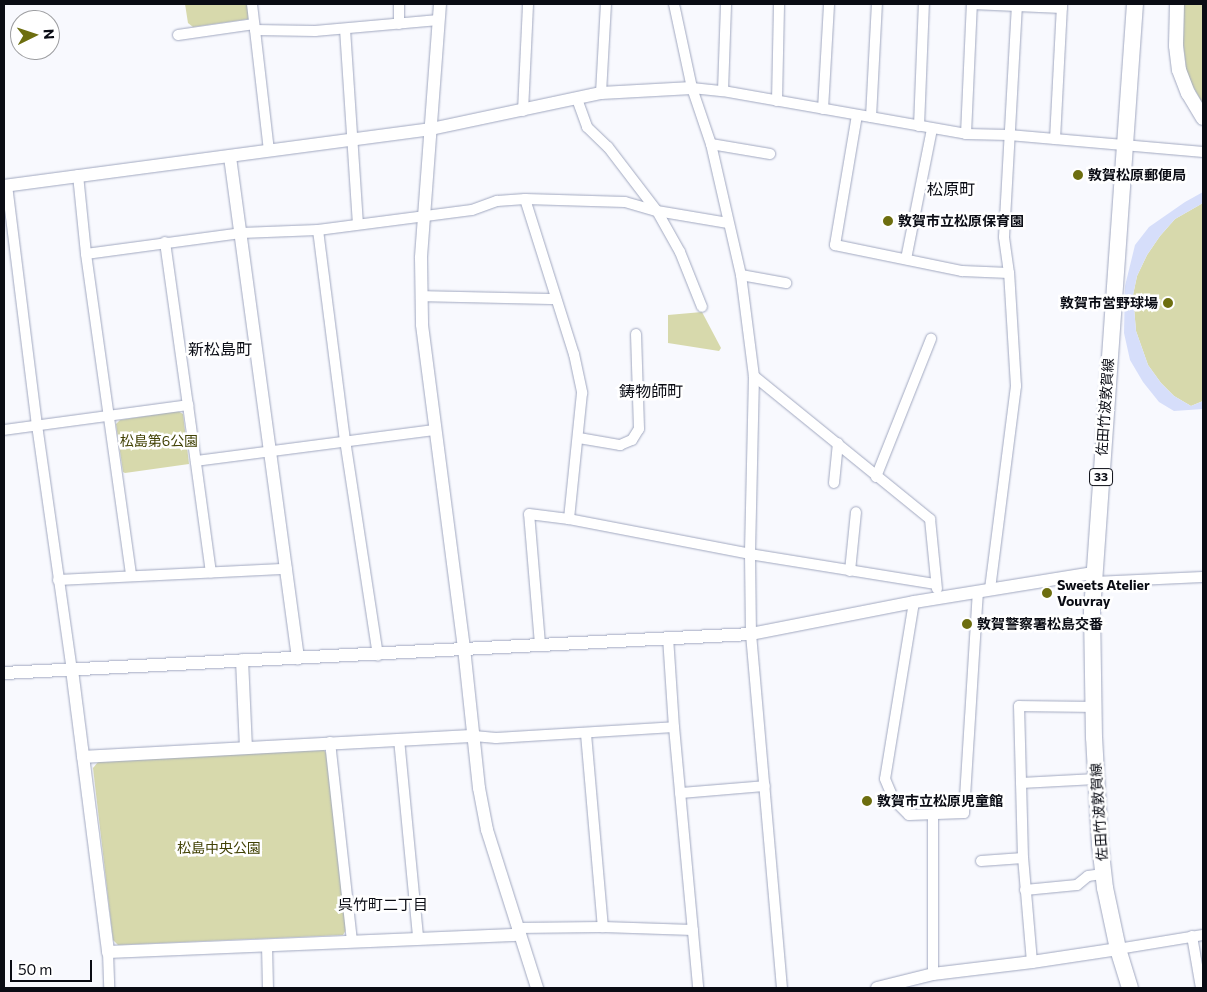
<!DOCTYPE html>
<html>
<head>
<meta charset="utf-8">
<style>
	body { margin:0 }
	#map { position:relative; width:1207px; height:992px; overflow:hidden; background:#f8f9fe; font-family:Commissioner,"Noto Sans JP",sans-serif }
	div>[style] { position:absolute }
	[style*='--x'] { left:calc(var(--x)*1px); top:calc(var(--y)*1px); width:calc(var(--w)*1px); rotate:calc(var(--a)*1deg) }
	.green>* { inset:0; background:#d7d9ac }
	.building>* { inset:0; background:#d6defa }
	.roads { filter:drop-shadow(0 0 1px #a1a8c0) drop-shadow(0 0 1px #a1a8c0) }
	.minor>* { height:10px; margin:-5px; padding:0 5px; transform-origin:5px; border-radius:5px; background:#fff }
	.tertiary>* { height:12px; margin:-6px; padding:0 6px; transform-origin:6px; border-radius:6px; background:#fff }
	.secondary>* { height:14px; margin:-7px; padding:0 7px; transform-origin:7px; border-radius:7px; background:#fff }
	.primary>* { height:16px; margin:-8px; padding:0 8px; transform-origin:8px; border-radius:8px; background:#fff }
	.dots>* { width:14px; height:14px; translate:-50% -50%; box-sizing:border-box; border:2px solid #fff; border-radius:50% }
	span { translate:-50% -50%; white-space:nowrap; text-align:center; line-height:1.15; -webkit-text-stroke:5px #fff; paint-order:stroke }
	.shield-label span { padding:1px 4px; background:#fff; border:1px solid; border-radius:4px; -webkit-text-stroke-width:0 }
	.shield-label { font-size:12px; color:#0a0c14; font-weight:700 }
	.poi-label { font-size:14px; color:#0a0c14; font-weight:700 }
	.left { translate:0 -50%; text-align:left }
	.right { translate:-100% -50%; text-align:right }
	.street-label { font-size:14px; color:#0a0c14 }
	.park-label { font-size:14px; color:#424205 }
	.neighbourhood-label { font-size:15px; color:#0a0c14 }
	.quarter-label { font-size:16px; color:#0a0c14 }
	.frame { position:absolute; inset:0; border:5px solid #0a0c14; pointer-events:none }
	.north { position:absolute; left:10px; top:10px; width:50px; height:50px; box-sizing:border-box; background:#fff; border:1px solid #9d9ea1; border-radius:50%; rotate:86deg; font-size:14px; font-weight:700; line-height:20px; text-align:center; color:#0a0c14 }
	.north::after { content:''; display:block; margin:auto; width:18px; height:22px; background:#6d6e0f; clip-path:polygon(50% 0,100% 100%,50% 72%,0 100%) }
	.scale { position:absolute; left:10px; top:960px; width:82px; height:22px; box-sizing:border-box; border:2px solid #0a0c14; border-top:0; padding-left:6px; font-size:15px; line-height:18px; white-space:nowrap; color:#0a0c14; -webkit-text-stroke:4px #fff; paint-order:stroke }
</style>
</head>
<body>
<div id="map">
	<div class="green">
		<div style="clip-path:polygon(185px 4px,250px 4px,252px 14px,249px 19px,193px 27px,188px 23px)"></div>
		<div style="clip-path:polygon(1184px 4px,1203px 4px,1203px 104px,1187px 76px,1183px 42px)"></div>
		<div style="clip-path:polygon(1203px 203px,1203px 401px,1191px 406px,1174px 396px,1161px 383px,1148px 365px,1136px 331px,1133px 295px,1137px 276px,1147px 255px,1160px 236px,1175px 219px)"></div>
		<div style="clip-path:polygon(702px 312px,721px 348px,719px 351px,668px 343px,668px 315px)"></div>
		<div style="clip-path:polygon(178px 411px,183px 414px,189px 464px,125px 473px,123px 472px,116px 424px,120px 420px)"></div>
		<div style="clip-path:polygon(322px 748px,327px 754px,346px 930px,343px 935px,118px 945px,113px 940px,93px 768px,98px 762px)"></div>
	</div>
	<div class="building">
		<div style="clip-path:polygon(1203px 192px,1203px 203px,1175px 219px,1160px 236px,1147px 255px,1137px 276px,1133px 295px,1136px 331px,1148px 365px,1161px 383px,1174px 396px,1191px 406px,1203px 401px,1203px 409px,1174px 411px,1159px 402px,1143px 382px,1130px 360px,1124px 333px,1125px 286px,1135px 245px,1149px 227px,1185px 202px)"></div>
	</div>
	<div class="roads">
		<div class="minor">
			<div style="--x:252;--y:4;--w:147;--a:83.4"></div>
			<div style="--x:674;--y:4;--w:86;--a:77.9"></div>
			<div style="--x:692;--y:88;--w:59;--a:71.3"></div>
			<div style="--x:711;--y:144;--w:134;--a:77.1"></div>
			<div style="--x:741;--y:275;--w:102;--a:82.7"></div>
			<div style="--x:754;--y:376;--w:178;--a:91.3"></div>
			<div style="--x:750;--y:554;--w:80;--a:89.3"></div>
			<div style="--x:751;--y:634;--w:355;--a:85"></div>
			<div style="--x:972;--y:4;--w:90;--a:2.5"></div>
			<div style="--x:399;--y:24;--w:20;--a:-90"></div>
			<div style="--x:345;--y:29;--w:195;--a:86.2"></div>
			<div style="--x:255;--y:30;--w:60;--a:1"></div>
			<div style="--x:315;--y:31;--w:124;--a:-5.1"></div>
			<div style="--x:178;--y:35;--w:77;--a:-8.2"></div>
			<div style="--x:692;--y:88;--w:31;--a:6"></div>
			<div style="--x:723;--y:91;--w:247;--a:10"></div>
			<div style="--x:966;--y:134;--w:43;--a:1.3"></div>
			<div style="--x:1009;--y:135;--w:195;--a:5"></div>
			<div style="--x:723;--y:91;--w:87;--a:-88"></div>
			<div style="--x:601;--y:93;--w:89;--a:-86.8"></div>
			<div style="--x:577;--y:99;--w:30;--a:70"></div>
			<div style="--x:587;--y:127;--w:29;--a:44"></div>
			<div style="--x:608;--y:147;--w:81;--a:52.6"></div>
			<div style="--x:657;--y:211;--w:47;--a:60.7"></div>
			<div style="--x:680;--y:252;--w:59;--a:68.2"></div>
			<div style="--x:777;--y:101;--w:97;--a:-88.8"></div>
			<div style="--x:823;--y:109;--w:105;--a:-86.7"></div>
			<div style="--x:523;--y:111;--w:107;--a:-87.3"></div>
			<div style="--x:857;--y:115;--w:132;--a:99.6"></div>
			<div style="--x:835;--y:245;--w:130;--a:11.6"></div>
			<div style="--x:962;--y:271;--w:47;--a:2.4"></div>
			<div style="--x:871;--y:117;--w:113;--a:-87"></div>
			<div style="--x:919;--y:126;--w:122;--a:-87.7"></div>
			<div style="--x:966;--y:134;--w:130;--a:-87.4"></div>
			<div style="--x:1055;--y:139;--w:135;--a:-87"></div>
			<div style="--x:711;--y:144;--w:60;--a:9.6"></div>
			<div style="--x:78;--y:175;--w:79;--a:84.2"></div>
			<div style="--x:86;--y:254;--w:325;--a:82"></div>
			<div style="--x:7;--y:185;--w:242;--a:82.9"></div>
			<div style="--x:37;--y:425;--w:247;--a:81.9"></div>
			<div style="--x:525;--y:199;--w:100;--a:1.7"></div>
			<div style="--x:625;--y:202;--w:33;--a:16"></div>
			<div style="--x:657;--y:211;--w:72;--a:9.6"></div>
			<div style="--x:318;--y:230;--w:212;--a:82.7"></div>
			<div style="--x:345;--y:440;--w:218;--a:81.3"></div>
			<div style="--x:165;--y:242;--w:165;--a:82"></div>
			<div style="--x:86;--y:254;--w:156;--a:-7.7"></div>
			<div style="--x:241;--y:233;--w:77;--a:-2.2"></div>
			<div style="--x:318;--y:230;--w:155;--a:-7.4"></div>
			<div style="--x:472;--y:210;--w:27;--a:-20"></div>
			<div style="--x:497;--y:201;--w:28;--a:-4"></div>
			<div style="--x:525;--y:199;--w:163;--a:72.5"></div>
			<div style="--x:574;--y:354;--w:40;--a:78"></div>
			<div style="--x:582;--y:393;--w:127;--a:95.9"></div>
			<div style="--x:906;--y:259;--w:133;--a:-78.7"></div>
			<div style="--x:741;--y:275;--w:46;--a:10.1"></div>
			<div style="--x:421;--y:296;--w:135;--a:1.3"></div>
			<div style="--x:754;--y:376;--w:227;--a:39.1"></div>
			<div style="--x:930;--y:519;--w:70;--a:84.3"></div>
			<div style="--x:4;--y:430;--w:186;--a:-7.7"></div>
			<div style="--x:188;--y:405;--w:169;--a:82.2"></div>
			<div style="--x:579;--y:438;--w:42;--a:9.7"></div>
			<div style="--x:620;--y:445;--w:13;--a:-23"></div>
			<div style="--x:632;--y:440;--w:13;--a:-58"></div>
			<div style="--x:639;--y:429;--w:95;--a:-91.8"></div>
			<div style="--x:196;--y:461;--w:241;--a:-7.4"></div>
			<div style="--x:876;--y:477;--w:149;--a:-68.3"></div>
			<div style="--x:834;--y:483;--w:40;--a:-84.3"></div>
			<div style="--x:850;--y:571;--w:59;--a:-84.2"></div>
			<div style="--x:58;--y:580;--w:229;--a:-2.8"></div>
			<div style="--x:1094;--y:582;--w:109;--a:-2.6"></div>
			<div style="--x:990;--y:589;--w:205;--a:-82.7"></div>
			<div style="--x:1016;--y:386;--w:113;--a:-93.5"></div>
			<div style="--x:1009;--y:273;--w:36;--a:-98"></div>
			<div style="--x:1004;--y:237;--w:233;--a:-86.8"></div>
			<div style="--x:914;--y:602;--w:179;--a:99.3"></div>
			<div style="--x:885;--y:779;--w:23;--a:67"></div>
			<div style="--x:894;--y:800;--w:21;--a:45"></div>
			<div style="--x:909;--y:815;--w:55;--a:-2.1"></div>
			<div style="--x:964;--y:813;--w:222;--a:-86.4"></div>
			<div style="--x:668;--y:637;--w:90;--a:86.2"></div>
			<div style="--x:674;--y:727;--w:262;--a:84.7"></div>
			<div style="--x:540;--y:644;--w:130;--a:-94.8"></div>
			<div style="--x:529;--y:514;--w:40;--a:7.1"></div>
			<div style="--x:569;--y:519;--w:184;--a:10.9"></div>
			<div style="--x:750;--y:554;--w:188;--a:9.2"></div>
			<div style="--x:586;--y:734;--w:194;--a:85"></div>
			<div style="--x:474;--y:736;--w:22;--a:5"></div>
			<div style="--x:496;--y:738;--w:178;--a:-3.5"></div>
			<div style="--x:399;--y:739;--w:200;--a:84.5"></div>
			<div style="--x:330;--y:742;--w:201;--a:83.7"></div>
			<div style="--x:1021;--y:783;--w:75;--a:-3.1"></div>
			<div style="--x:680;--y:793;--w:85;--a:-4.7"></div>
			<div style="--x:933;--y:816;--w:158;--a:90"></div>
			<div style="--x:981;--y:861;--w:42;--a:-4.1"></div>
			<div style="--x:1025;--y:890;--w:52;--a:-5.5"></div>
			<div style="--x:1077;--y:885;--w:14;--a:-39"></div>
			<div style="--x:1088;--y:876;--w:15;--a:-8"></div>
			<div style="--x:517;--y:928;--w:86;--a:-0.7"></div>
			<div style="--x:603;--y:927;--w:90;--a:1.9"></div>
			<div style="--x:1192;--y:936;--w:53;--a:80.2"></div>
			<div style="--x:267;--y:945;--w:43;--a:88.7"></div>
			<div style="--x:1118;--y:949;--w:86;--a:-9.4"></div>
			<div style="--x:108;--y:952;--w:36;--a:88"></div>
			<div style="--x:1032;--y:962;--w:104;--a:-94.9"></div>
			<div style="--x:1023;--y:858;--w:152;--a:-91.5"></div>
			<div style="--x:1019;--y:706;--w:74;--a:0.8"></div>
		</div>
		<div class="tertiary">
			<div style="--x:440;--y:4;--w:255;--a:94.3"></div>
			<div style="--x:421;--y:258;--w:67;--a:89.1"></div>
			<div style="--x:422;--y:325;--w:326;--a:82.6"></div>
			<div style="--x:464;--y:648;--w:141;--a:83.9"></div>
			<div style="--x:479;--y:788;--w:43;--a:79.2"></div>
			<div style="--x:487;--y:830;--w:166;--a:72.4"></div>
			<div style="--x:230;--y:157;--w:506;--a:82.27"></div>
			<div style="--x:4;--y:186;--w:431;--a:-7.6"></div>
			<div style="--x:431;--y:129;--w:174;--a:-12"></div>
			<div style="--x:601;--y:93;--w:91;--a:-3.1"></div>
			<div style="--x:242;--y:660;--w:87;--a:87.4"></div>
			<div style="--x:72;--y:670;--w:284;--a:82.7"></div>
			<div style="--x:108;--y:952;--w:411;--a:-2.4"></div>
			<div style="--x:4;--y:673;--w:748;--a:-2.99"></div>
			<div style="--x:751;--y:634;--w:166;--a:-11.1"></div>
			<div style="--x:914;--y:602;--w:182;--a:-9.2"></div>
			<div style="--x:83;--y:757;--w:392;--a:-3.1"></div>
			<div style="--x:877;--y:988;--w:58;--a:-14"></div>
			<div style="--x:933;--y:974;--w:100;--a:-6.9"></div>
			<div style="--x:1032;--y:962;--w:87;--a:-8.6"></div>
		</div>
		<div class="secondary">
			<div style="--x:1177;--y:4;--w:42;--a:91.4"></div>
			<div style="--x:1176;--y:46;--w:24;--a:83"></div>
			<div style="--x:1179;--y:70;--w:25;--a:69"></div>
			<div style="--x:1188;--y:93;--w:29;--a:59"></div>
		</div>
		<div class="primary">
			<div style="--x:1130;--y:988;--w:41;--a:-107.1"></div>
			<div style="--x:1118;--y:949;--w:62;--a:-102"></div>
			<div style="--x:1105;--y:888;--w:44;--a:-96.5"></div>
			<div style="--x:1100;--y:844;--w:106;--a:-93.2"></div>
			<div style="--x:1094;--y:738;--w:127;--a:-90.9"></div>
			<div style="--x:1092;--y:611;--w:609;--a:-85.95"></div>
		</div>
	</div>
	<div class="dots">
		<div style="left:1078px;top:175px;background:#6d6e0f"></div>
		<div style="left:888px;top:221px;background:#6d6e0f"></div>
		<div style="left:1168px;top:303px;background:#6d6e0f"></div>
		<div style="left:1047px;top:593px;background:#6d6e0f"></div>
		<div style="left:967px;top:624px;background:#6d6e0f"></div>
		<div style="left:867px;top:801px;background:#6d6e0f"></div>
	</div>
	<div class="shield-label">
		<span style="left:1101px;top:477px">33</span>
	</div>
	<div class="poi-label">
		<span class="left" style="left:1088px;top:175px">敦賀松原郵便局</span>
		<span class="left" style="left:898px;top:221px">敦賀市立松原保育園</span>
		<span class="right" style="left:1158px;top:303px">敦賀市営野球場</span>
		<span class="left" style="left:1057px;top:593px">Sweets Atelier<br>Vouvray</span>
		<span class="left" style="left:977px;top:624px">敦賀警察署松島交番</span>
		<span class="left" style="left:877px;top:801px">敦賀市立松原児童館</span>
	</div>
	<div class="street-label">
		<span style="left:1105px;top:407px;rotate:-86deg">佐田竹波敦賀線</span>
		<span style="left:1099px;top:812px;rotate:-94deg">佐田竹波敦賀線</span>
	</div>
	<div class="park-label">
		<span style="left:159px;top:441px">松島第6公園</span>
		<span style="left:219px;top:848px">松島中央公園</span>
	</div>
	<div class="neighbourhood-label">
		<span style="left:383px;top:905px">呉竹町二丁目</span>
	</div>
	<div class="quarter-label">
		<span style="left:951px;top:189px">松原町</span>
		<span style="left:220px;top:349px">新松島町</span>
		<span style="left:651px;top:391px">鋳物師町</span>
	</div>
	<div class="frame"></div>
	<div class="north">N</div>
	<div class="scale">50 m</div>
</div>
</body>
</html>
